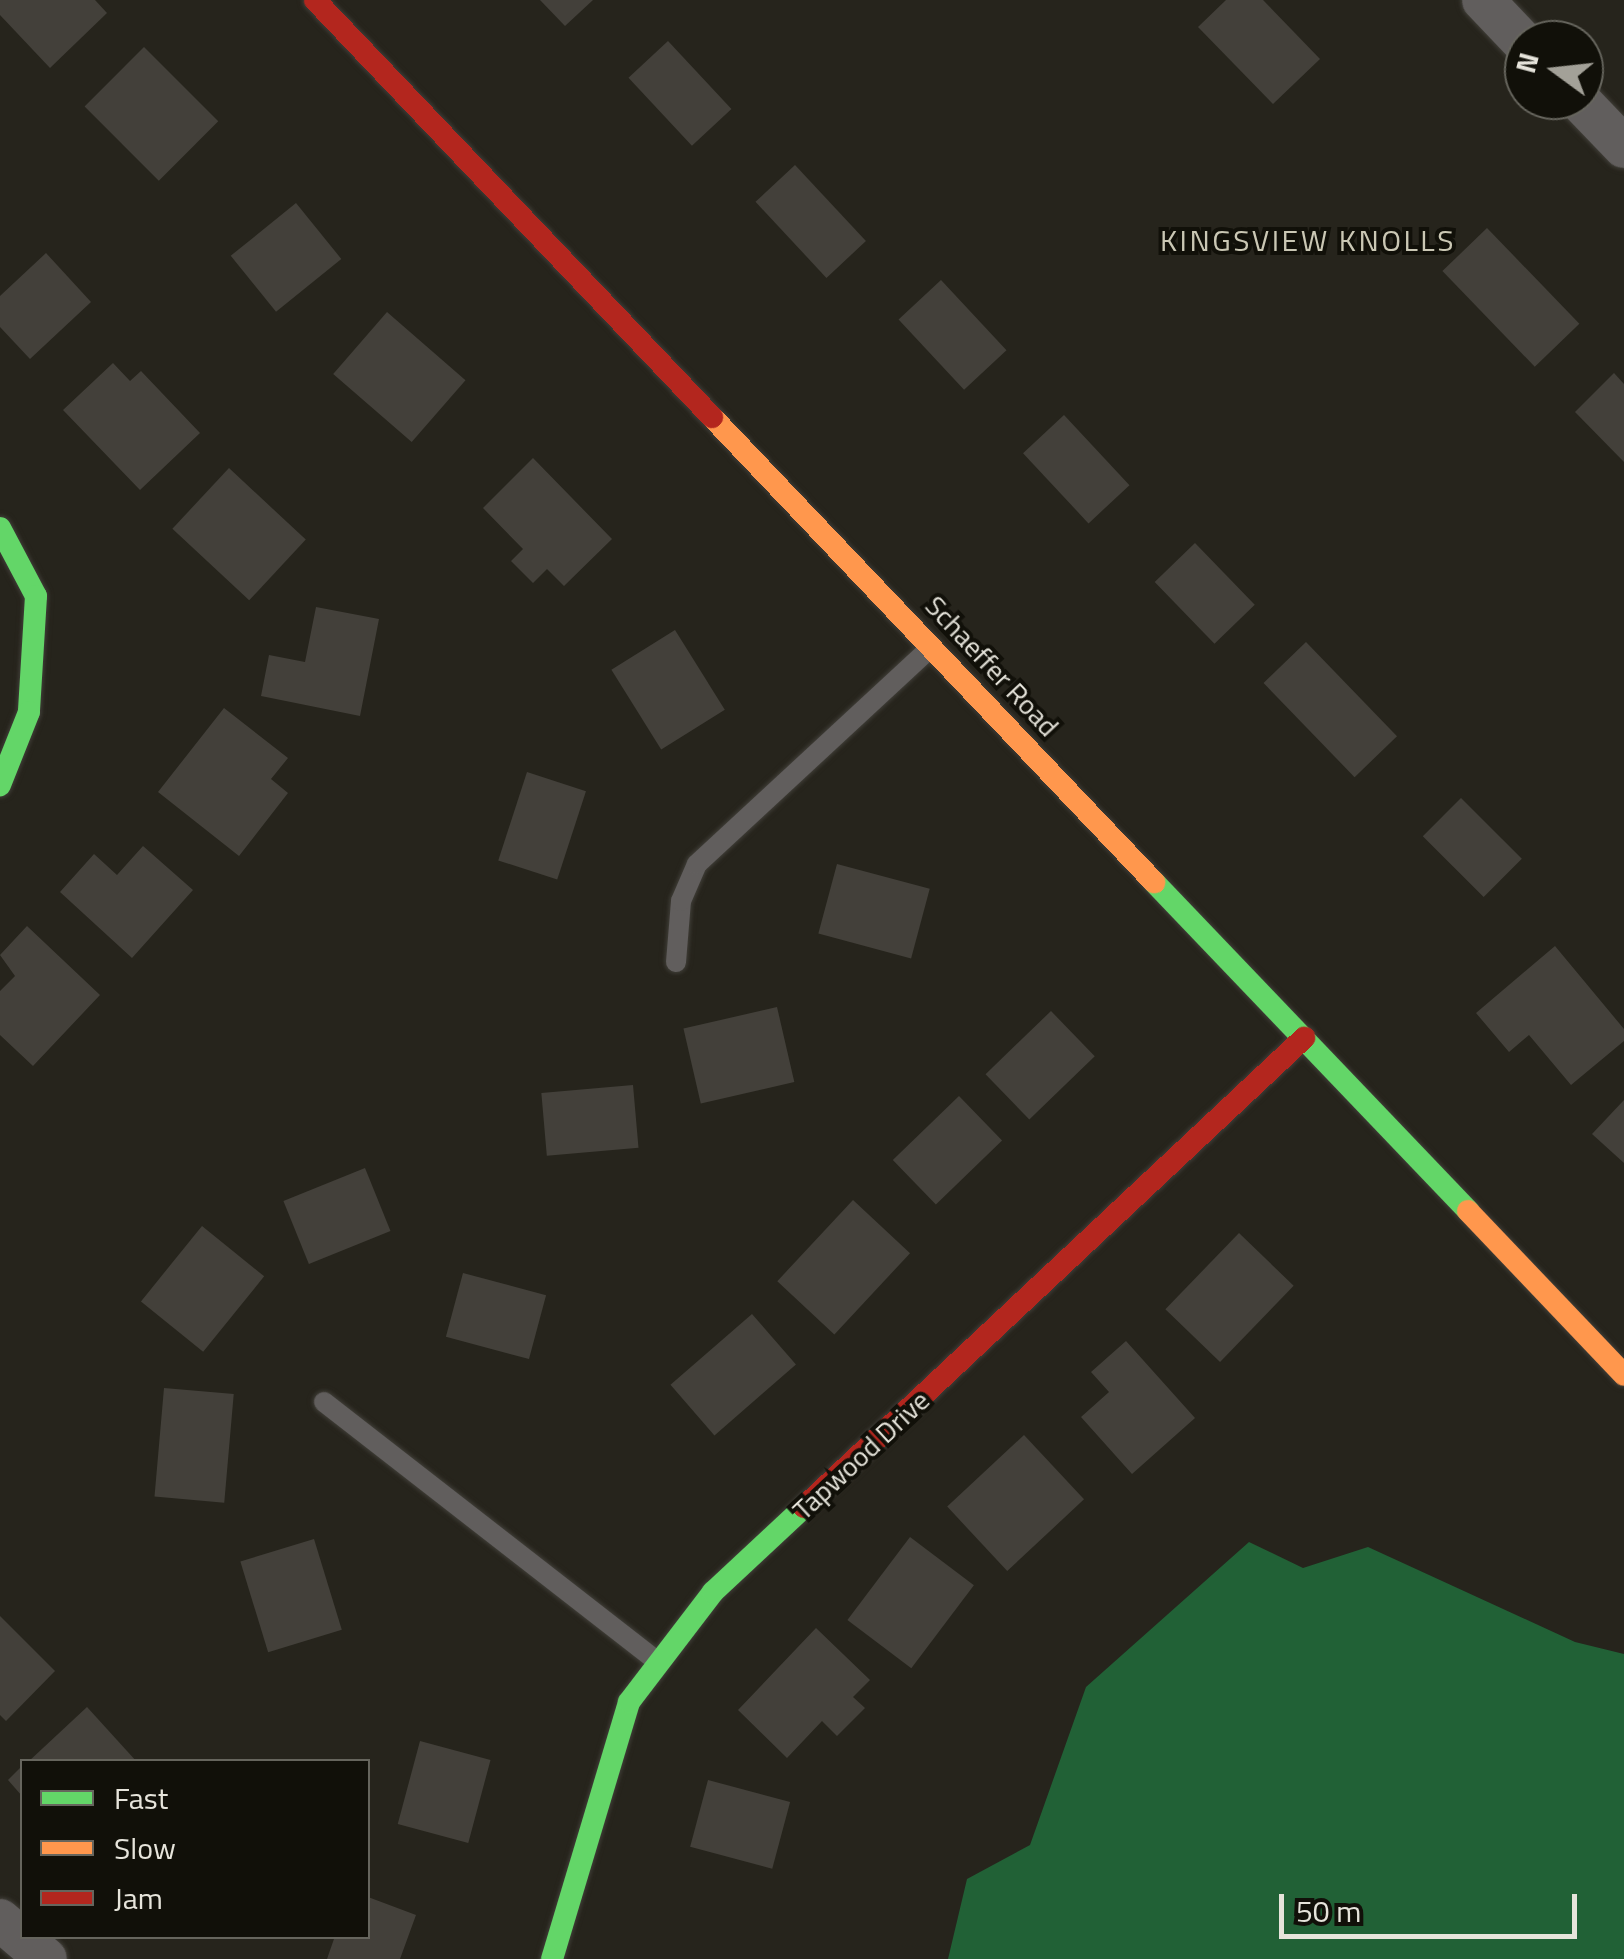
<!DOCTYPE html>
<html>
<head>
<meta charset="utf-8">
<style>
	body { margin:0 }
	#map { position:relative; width:1624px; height:1959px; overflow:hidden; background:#26241c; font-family:"Titillium Web",sans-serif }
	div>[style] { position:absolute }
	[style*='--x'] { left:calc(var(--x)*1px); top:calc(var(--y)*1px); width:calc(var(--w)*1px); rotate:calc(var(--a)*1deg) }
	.forest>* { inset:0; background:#216136 }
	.building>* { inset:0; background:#43403a; transform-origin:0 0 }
	.roads { filter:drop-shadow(0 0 2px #403e38) drop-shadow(0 0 2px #403e38) }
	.lane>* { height:20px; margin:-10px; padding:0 10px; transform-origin:10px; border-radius:10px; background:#615e5d }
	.street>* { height:42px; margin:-21px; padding:0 21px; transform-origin:21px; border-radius:21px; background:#615e5d }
	.fast>* { height:22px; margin:-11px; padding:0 11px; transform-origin:11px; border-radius:11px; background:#63d668 }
	.slow>* { height:22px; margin:-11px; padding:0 11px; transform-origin:11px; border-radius:11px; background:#ff974d }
	.jam>* { height:22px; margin:-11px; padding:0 11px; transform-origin:11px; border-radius:11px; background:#b3261e }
	span { translate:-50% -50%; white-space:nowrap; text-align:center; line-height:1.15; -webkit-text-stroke:8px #111009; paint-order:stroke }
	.street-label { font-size:28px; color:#e6e4db }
	.neighbourhood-label { font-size:30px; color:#cac7b4; letter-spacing:2.5px }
	.legend { position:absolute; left:20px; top:1759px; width:350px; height:180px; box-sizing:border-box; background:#111009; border:2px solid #66655d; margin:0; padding:12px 18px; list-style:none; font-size:30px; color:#e6e4db }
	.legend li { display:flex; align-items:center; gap:20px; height:50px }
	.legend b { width:50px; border:2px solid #66655d }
	.north { position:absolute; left:1504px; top:20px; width:100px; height:100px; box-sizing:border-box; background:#111009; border:2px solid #66655d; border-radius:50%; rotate:285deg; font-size:28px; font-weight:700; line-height:40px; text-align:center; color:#e6e4db }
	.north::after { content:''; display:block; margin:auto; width:35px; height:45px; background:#a3a198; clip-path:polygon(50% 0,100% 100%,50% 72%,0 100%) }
	.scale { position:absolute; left:1279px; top:1894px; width:298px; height:45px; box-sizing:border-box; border:5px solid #e6e4db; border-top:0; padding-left:12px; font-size:30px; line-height:35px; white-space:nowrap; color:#e6e4db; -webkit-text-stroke:8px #111009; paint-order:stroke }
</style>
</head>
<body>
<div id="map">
	<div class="forest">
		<div style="clip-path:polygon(1249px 1542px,1303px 1568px,1368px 1547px,1575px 1642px,1624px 1654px,1624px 1959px,948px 1959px,967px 1879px,1030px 1845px,1086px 1687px)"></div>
	</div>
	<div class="building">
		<div style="clip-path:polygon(0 0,95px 0,107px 13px,50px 68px,0 15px)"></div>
		<div style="clip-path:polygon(540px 0,593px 0,565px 26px)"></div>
		<div style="clip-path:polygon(1226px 0,1263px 0,1320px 59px,1273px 104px,1198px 27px)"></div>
		<div style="left:668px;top:41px;width:93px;height:54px;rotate:47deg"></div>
		<div style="left:144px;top:47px;width:105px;height:84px;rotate:45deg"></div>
		<div style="left:795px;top:165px;width:104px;height:54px;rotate:47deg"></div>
		<div style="left:296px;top:203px;width:72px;height:84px;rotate:51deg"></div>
		<div style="left:1487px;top:228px;width:133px;height:62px;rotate:46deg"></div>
		<div style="clip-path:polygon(46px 253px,91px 302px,30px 359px,0 327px,0 296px)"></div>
		<div style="left:941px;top:280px;width:96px;height:58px;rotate:47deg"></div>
		<div style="left:387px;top:312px;width:104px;height:82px;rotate:41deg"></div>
		<div style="clip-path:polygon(113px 363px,130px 381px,141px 371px,200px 433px,140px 490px,63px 410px)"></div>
		<div style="clip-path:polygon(1614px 373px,1624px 384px,1624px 462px,1575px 412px)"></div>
		<div style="left:1064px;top:415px;width:96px;height:56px;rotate:47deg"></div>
		<div style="clip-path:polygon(533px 458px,612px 539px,564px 586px,547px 569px,533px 583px,511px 561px,523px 549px,483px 508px)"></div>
		<div style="left:229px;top:468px;width:105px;height:83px;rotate:43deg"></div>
		<div style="left:1195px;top:543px;width:86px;height:56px;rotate:46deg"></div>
		<div style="clip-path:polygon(316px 607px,379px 619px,360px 716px,261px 696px,269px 655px,305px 662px)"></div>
		<div style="left:675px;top:630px;width:94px;height:75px;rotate:58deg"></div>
		<div style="left:1306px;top:642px;width:131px;height:59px;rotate:46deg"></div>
		<div style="clip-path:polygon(224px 708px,288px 758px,271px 779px,288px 793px,239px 856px,158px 792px)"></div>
		<div style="left:527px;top:772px;width:62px;height:93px;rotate:18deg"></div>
		<div style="left:1461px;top:798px;width:86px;height:54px;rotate:45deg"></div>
		<div style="clip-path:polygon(143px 846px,193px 890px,132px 958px,60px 892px,94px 854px,117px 875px)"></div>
		<div style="left:837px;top:864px;width:96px;height:72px;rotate:15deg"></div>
		<div style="clip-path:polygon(27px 926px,100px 995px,33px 1066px,0 1035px,0 991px,15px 976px,0 955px)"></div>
		<div style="clip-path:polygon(1555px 946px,1624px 1029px,1624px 1041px,1571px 1085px,1529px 1035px,1509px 1052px,1476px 1013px)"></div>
		<div style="left:777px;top:1007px;width:77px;height:96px;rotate:77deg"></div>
		<div style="left:1051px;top:1011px;width:63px;height:91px;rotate:46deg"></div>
		<div style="left:633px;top:1085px;width:63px;height:92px;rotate:85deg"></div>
		<div style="left:959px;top:1096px;width:62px;height:92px;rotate:46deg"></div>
		<div style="clip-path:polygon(1624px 1100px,1624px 1163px,1592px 1134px)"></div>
		<div style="left:365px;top:1168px;width:68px;height:88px;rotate:68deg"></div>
		<div style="left:853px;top:1200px;width:78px;height:111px;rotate:43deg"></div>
		<div style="left:202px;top:1226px;width:80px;height:97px;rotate:39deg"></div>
		<div style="left:1239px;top:1233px;width:76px;height:106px;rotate:44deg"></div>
		<div style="left:463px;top:1273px;width:86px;height:66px;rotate:15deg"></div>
		<div style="left:752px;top:1314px;width:67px;height:108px;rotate:49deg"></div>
		<div style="clip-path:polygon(1126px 1341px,1195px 1418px,1132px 1474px,1081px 1417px,1109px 1392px,1091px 1372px)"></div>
		<div style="left:164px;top:1388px;width:70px;height:109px;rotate:5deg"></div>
		<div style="left:1024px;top:1435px;width:88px;height:105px;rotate:47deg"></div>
		<div style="left:910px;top:1537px;width:80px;height:104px;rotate:37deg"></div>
		<div style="left:314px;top:1539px;width:95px;height:77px;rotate:73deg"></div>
		<div style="clip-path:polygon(0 1616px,55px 1671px,6px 1721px,0 1715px)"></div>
		<div style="clip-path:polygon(816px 1628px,870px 1680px,853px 1697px,865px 1708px,837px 1736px,822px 1721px,787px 1758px,738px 1710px)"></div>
		<div style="clip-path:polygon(87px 1707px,137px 1762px,28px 1762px)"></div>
		<div style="left:420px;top:1741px;width:73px;height:86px;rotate:15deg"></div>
		<div style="clip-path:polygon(22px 1766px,22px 1796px,8px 1780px)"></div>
		<div style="left:708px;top:1780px;width:85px;height:69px;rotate:15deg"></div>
		<div style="clip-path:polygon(368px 1897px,416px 1915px,400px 1959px,327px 1959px,335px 1936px,368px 1936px)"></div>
	</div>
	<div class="roads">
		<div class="lane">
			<div style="--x:676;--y:962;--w:61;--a:-85.3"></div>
			<div style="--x:681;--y:901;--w:40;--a:-66.6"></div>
			<div style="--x:697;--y:864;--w:319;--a:-42.8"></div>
			<div style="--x:324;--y:1402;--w:420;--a:37.9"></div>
		</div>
		<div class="street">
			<div style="--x:1483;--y:0;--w:59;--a:46.4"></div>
			<div style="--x:1579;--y:100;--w:65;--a:46.2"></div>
			<div style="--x:0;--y:1920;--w:60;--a:40.3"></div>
		</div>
		<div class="fast">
			<div style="--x:0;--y:528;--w:77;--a:62.1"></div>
			<div style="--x:36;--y:596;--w:116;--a:93.5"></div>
			<div style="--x:29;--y:712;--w:79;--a:111.7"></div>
			<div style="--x:1154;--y:882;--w:455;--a:46.3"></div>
			<div style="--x:552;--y:1959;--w:268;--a:-73.3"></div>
			<div style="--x:629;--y:1702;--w:138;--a:-52.6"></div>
			<div style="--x:713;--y:1592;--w:125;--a:-43"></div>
		</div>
		<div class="slow">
			<div style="--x:712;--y:417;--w:642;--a:46.45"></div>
			<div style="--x:1468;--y:1211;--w:226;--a:46.4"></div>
		</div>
		<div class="jam">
			<div style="--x:315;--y:0;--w:576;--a:46.41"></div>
			<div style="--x:804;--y:1507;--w:686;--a:-43.17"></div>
		</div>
	</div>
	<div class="street-label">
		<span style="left:992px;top:666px;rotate:47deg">Schaeffer Road</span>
		<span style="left:861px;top:1455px;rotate:-43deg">Tapwood Drive</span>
	</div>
	<div class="neighbourhood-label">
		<span style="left:1308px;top:240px">KINGSVIEW KNOLLS</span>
	</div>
	<ul class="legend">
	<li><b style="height:12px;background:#63d668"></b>Fast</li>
	<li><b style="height:12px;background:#ff974d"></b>Slow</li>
	<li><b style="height:12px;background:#b3261e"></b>Jam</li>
	</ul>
	<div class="north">N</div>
	<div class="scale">50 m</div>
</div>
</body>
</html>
